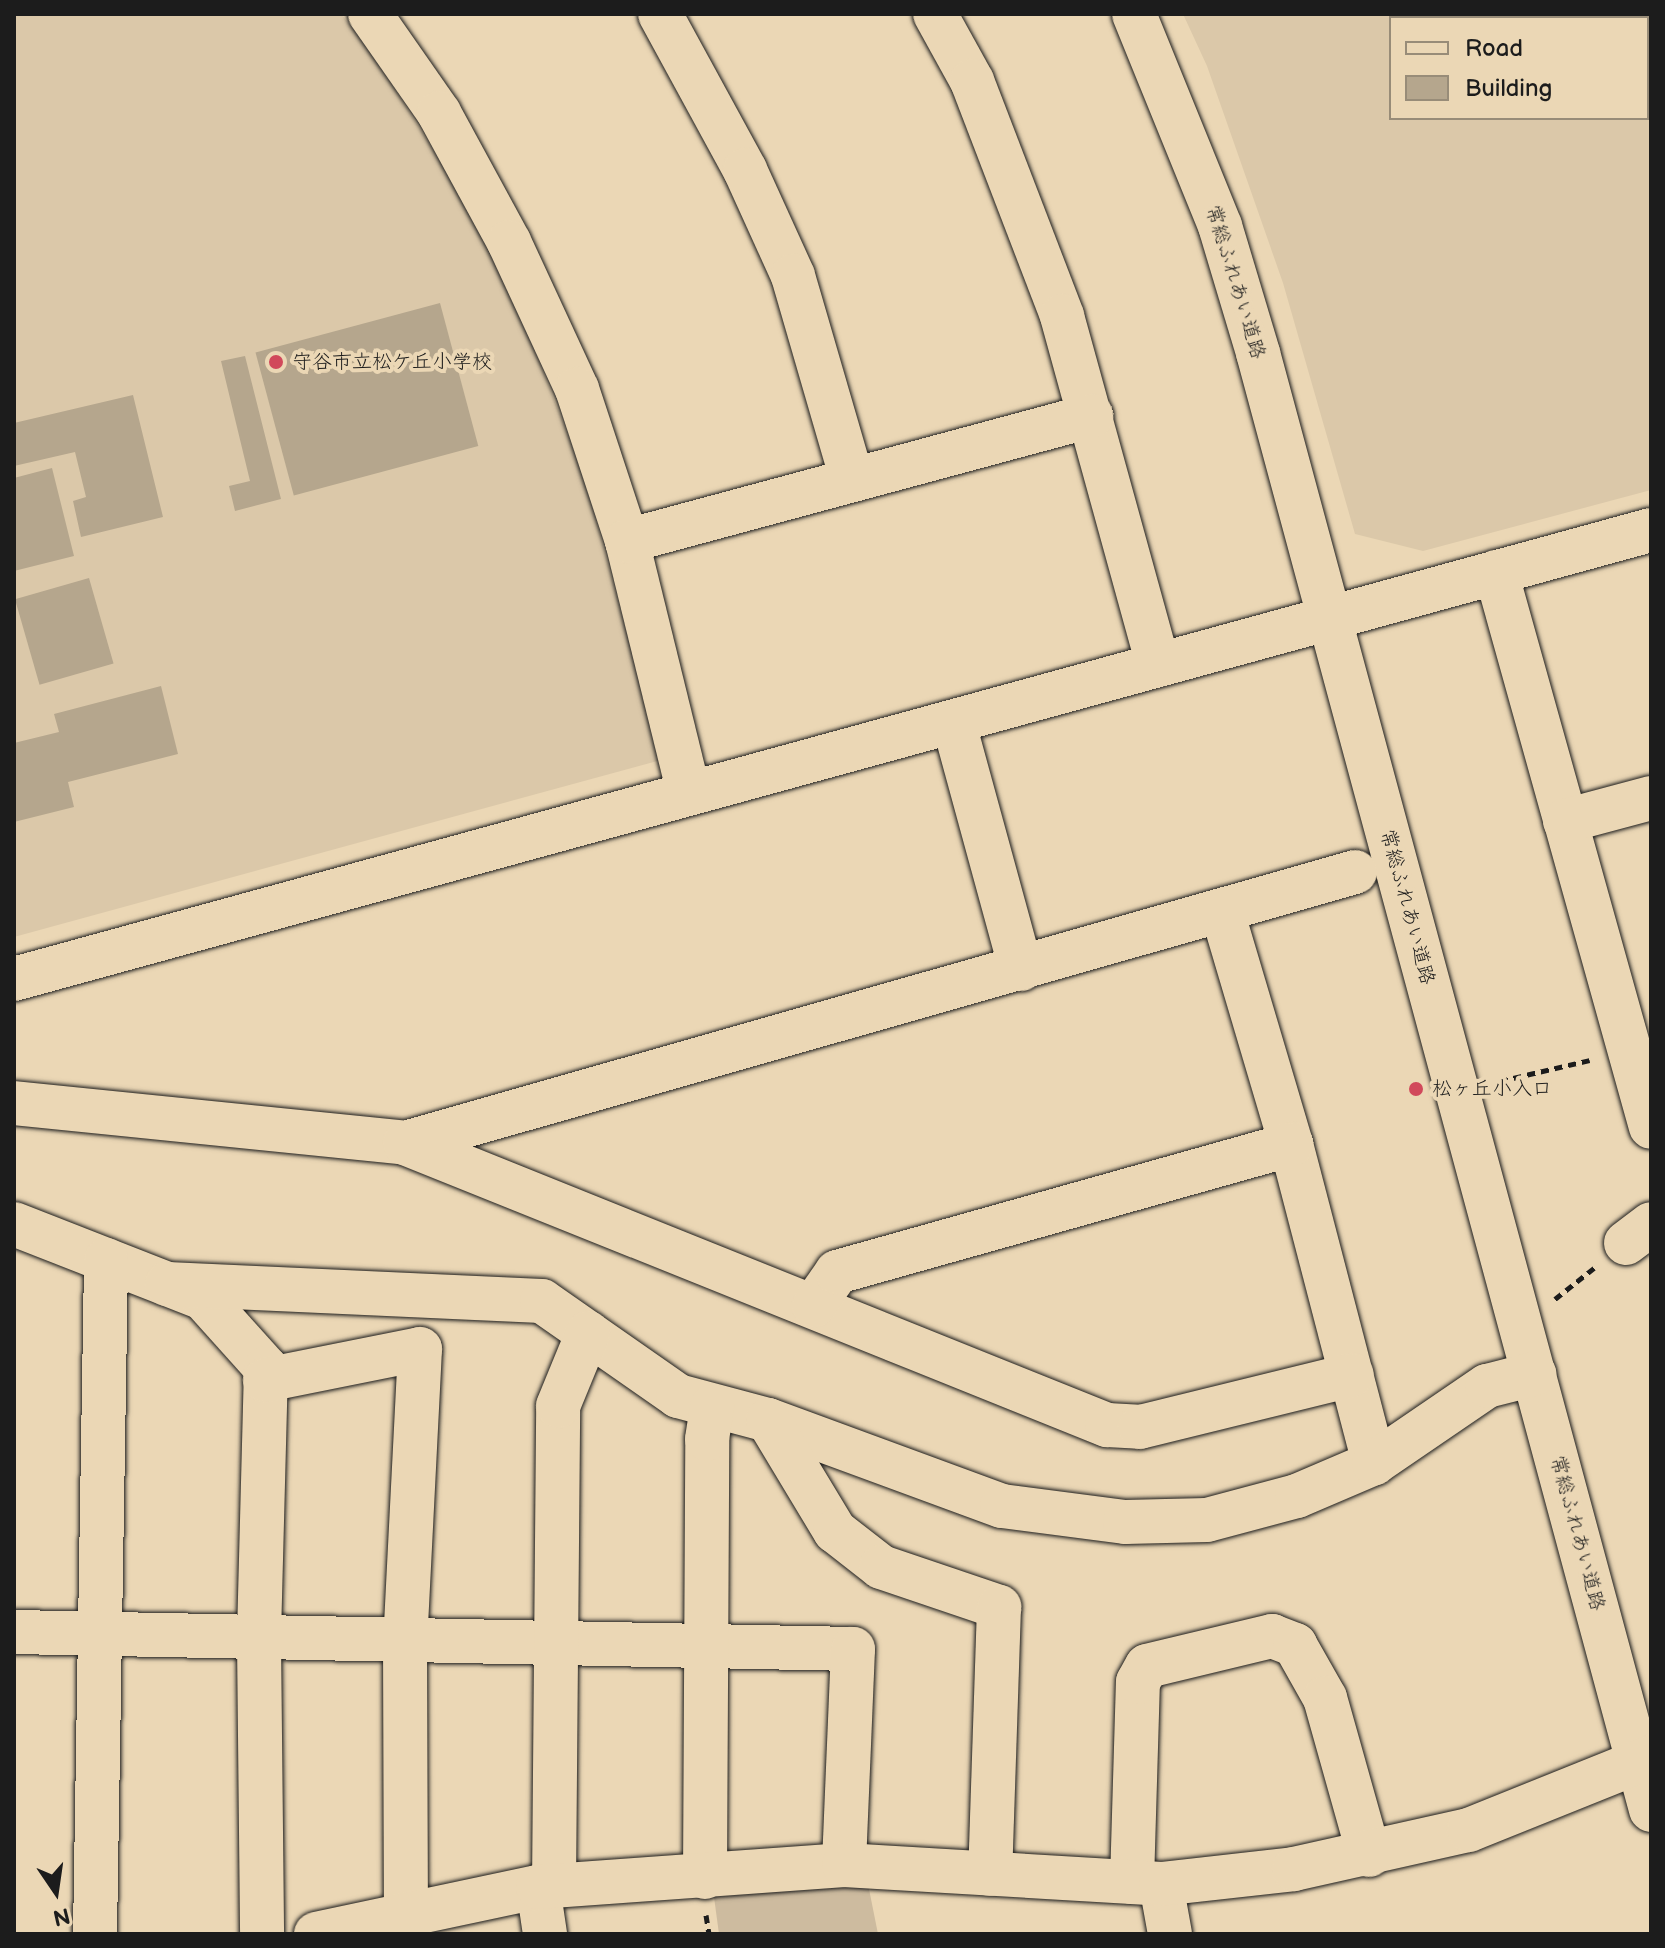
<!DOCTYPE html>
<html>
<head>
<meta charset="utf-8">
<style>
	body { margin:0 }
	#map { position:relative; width:1665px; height:1948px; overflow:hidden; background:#ebd7b5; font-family:"Balsamiq Sans","Klee One",sans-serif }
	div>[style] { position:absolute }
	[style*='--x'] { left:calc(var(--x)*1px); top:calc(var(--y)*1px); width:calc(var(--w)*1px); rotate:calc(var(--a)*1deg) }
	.built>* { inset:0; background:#dbc8a9 }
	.green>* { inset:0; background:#cdbb9f }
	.building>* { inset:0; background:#b5a68d; transform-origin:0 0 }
	.path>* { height:5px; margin-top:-2.5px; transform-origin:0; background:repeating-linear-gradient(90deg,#1c1c1c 0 8px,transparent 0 14px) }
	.roads { filter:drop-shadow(0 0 2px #1c1c1c) drop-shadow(0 0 2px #1c1c1c) }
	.minor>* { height:44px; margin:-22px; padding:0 22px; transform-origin:22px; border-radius:22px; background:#ebd7b5 }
	.dots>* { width:22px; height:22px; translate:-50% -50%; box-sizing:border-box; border:4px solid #ebd7b5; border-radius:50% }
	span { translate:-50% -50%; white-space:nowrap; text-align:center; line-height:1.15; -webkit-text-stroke:8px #ebd7b5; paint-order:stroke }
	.street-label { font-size:20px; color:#1c1c1c }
	.poi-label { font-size:20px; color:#1c1c1c }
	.left { translate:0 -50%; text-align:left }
	.frame { position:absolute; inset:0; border:16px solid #1c1c1c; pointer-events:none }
	.legend { position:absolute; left:1389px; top:16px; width:260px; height:104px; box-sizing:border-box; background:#ebd7b5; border:2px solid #988c78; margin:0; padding:10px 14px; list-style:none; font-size:24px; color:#1c1c1c }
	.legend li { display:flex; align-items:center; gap:16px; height:40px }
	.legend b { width:40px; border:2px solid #988c78 }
	.north { position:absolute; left:16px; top:1852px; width:80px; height:80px; -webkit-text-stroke:6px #ebd7b5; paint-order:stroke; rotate:167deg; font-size:22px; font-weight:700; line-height:32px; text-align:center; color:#1c1c1c }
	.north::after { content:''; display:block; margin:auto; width:28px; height:36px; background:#1c1c1c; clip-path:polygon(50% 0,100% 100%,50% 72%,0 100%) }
</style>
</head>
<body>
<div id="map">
	<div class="built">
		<div style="clip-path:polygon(14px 14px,341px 14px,369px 48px,494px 247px,584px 476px,661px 760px,14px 937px)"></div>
		<div style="clip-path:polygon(evenodd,1183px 14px,1651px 14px,1651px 490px,1423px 551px,1355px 534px,1283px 283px,1207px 66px,1183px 14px,1391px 18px,1647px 18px,1647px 118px,1391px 118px,1391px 18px)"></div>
	</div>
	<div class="green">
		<div style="clip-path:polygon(868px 1884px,878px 1934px,719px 1934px,714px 1897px)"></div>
	</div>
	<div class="building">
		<div style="left:440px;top:303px;width:148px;height:191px;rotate:75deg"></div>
		<div style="clip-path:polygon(245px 356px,281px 499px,235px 511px,229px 486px,250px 481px,221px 361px)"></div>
		<div style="clip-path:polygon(133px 395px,163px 517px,81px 537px,73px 501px,86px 497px,75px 452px,14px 466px,14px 423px)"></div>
		<div style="clip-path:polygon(52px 468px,74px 556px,14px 571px,14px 478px)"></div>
		<div style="left:89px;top:578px;width:89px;height:77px;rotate:74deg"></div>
		<div style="clip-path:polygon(161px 686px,178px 754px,68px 782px,74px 807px,14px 822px,14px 743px,59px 732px,54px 714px)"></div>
	</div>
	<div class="path">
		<div style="--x:1500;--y:1081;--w:92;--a:-13.1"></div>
		<div style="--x:1555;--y:1299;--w:50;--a:-38.5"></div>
		<div style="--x:706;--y:1915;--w:19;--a:81"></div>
	</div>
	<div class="roads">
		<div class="minor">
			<div style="--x:370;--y:14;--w:121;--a:55.1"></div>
			<div style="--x:439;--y:113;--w:147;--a:61.5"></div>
			<div style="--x:509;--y:242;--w:162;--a:65.2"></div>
			<div style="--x:577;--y:389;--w:160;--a:71.8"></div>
			<div style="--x:627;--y:541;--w:260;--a:76.2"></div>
			<div style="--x:660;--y:14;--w:178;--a:61.4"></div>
			<div style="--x:745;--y:170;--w:116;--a:65.6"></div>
			<div style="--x:793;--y:276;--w:211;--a:73.8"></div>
			<div style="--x:935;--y:14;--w:77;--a:61.1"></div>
			<div style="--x:972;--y:81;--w:252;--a:69"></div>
			<div style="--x:1062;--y:316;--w:362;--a:74.6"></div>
			<div style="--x:1134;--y:14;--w:229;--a:67.9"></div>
			<div style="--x:1220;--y:226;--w:133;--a:73.3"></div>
			<div style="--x:1258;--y:353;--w:1509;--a:74.9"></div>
			<div style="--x:627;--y:541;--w:481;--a:-15.1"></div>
			<div style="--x:1496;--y:572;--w:576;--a:74.4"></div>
			<div style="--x:954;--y:724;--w:254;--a:74.7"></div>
			<div style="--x:1565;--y:821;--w:89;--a:-15"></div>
			<div style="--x:1222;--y:911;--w:243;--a:73.5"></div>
			<div style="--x:1291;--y:1144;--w:330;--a:75.4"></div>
			<div style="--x:14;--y:979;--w:1697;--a:-15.34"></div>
			<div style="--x:14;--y:1103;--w:393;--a:5.8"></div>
			<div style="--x:405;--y:1143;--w:757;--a:21.89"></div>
			<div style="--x:1107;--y:1425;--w:33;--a:3"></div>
			<div style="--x:1140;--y:1427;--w:218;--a:-13.8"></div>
			<div style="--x:405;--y:1143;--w:988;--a:-15.92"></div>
			<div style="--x:14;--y:1224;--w:203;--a:21.4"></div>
			<div style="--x:203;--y:1298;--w:94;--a:48"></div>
			<div style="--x:266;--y:1368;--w:272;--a:91.5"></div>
			<div style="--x:259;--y:1640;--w:294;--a:89.4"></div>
			<div style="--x:1626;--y:1243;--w:31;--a:-37"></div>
			<div style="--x:167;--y:1284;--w:375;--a:2.6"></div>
			<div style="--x:542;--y:1301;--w:166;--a:34.9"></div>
			<div style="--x:678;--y:1396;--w:93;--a:14.9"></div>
			<div style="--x:768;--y:1420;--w:249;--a:20.2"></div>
			<div style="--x:1002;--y:1506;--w:124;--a:7.4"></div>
			<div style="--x:1125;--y:1522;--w:82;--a:-1.4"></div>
			<div style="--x:1207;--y:1520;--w:93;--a:-14.9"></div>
			<div style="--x:1297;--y:1496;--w:84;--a:-23.2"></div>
			<div style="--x:1374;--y:1463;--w:137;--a:-34.3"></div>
			<div style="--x:1487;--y:1386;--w:49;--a:-14.3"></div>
			<div style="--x:814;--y:1305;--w:40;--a:-55.1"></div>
			<div style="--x:837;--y:1272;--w:472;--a:-15.7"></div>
			<div style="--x:265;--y:1380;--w:158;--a:-11.3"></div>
			<div style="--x:420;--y:1349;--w:293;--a:92.9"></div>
			<div style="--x:405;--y:1642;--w:274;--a:89.8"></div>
			<div style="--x:768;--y:1420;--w:130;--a:58.9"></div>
			<div style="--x:835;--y:1531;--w:58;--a:38"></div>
			<div style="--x:881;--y:1567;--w:125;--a:18.7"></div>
			<div style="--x:999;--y:1607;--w:267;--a:91.9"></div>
			<div style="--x:14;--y:1632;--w:839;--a:1.16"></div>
			<div style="--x:853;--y:1649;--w:216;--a:92.4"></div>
			<div style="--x:705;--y:1877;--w:438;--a:-89.7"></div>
			<div style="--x:707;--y:1439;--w:33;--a:-81"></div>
			<div style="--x:1132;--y:1882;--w:200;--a:-88.3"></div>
			<div style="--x:1138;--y:1682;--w:18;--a:-61"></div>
			<div style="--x:1147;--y:1666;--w:129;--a:-13.5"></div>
			<div style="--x:1272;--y:1636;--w:25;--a:21"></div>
			<div style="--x:1295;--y:1645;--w:61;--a:60.5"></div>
			<div style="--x:1325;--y:1698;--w:163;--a:74.3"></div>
			<div style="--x:1161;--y:1884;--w:51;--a:79.8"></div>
			<div style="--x:554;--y:1886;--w:480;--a:-89.5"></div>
			<div style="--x:558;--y:1406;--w:79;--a:-67.7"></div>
			<div style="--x:538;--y:1887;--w:48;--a:81.5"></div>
			<div style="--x:95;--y:1934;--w:674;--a:-89.06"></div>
			<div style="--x:316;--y:1934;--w:227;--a:-12"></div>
			<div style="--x:538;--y:1887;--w:307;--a:-4.1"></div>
			<div style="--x:844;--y:1865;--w:318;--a:3.4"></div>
			<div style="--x:1161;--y:1884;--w:134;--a:-6.4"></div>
			<div style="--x:1294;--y:1869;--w:179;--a:-12.6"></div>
			<div style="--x:1469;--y:1830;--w:196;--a:-21.9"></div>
		</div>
	</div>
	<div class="dots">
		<div style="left:276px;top:362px;background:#d1495b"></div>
		<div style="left:1416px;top:1089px;background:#d1495b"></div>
	</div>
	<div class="street-label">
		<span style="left:1235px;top:282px;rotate:73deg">常総ふれあい道路</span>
		<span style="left:1407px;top:907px;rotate:75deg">常総ふれあい道路</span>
		<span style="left:1577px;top:1533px;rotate:75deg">常総ふれあい道路</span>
	</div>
	<div class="poi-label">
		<span class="left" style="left:292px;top:362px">守谷市立松ケ丘小学校</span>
		<span class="left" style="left:1432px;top:1089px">松ヶ丘小入口</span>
	</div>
	<div class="frame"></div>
	<ul class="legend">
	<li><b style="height:10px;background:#ebd7b5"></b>Road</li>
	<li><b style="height:22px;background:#b5a68d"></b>Building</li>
	</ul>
	<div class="north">N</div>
</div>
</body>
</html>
